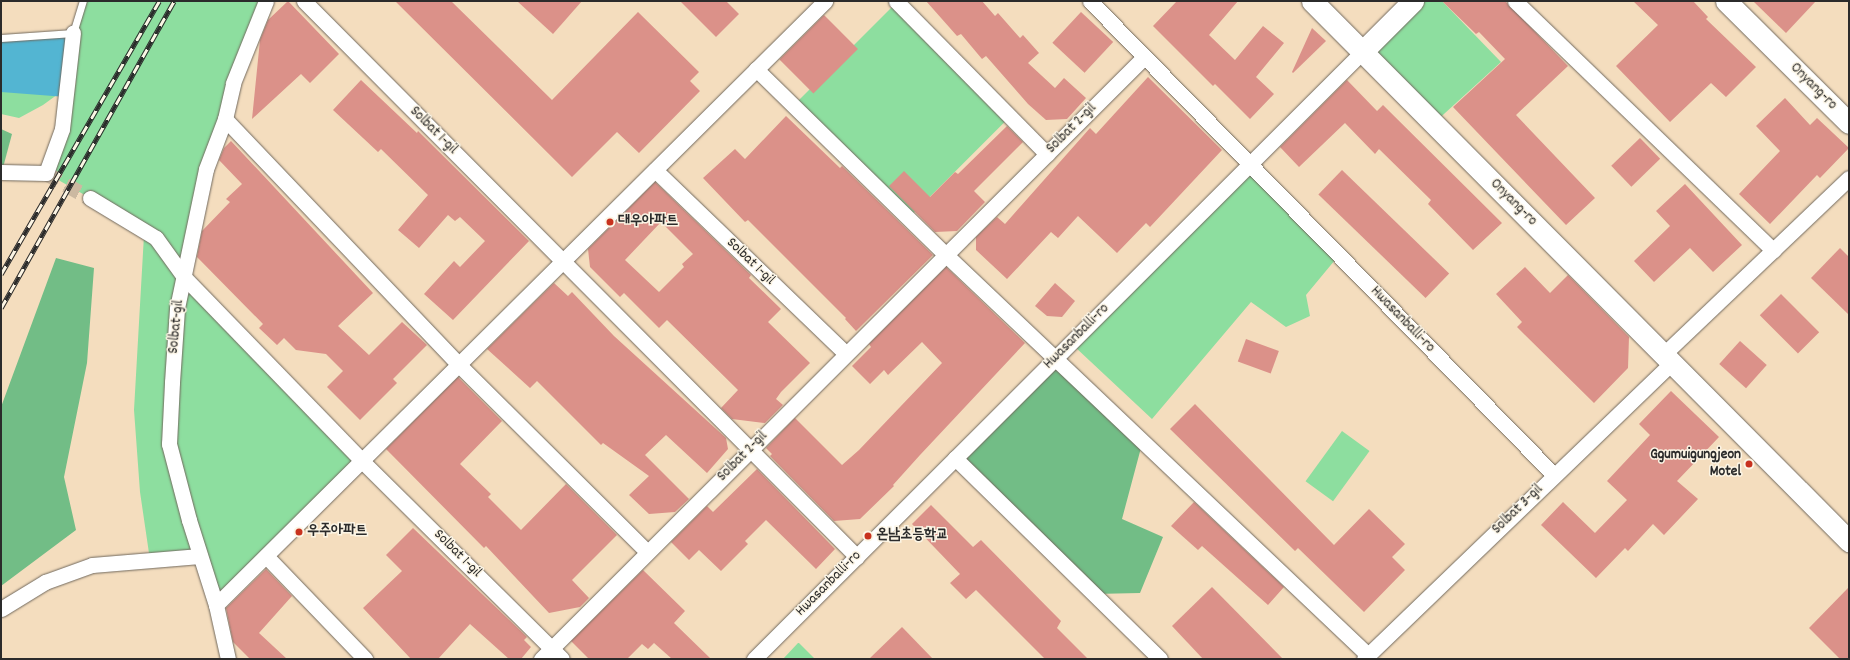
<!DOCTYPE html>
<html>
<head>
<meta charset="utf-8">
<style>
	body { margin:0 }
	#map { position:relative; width:1850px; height:660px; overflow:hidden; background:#f4ddbe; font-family:Dekko,"Poor Story",sans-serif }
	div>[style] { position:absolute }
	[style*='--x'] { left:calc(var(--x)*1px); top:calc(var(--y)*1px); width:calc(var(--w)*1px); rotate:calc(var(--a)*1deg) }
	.green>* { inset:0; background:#8dde9f; transform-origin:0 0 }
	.forest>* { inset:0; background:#72bd86 }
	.water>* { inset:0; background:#53b5d2 }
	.building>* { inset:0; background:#db9189; transform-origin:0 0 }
	.street-tunnel>* { height:15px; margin-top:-7.5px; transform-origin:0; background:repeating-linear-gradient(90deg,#ccb9a1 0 15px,transparent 0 23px) }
	.roads { filter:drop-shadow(0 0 1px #71695e) drop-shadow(0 0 1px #71695e) }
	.lane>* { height:7px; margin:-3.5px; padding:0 3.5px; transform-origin:3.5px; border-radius:3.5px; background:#fff }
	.street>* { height:15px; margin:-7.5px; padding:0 7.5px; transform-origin:7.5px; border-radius:7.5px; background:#fff }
	.secondary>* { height:21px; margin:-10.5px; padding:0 10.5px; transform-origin:10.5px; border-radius:10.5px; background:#fff }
	.rail>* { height:4.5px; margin-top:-2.25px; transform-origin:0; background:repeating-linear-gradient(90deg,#fcf5e5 0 9px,#2b2b2b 0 18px); box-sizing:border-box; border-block:1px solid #2b2b2b }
	.dots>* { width:11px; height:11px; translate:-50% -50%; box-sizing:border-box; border:2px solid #fcf5e5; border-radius:50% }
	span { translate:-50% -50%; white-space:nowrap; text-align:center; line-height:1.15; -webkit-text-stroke:3px #fcf5e5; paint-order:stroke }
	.street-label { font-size:15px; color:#2b2b2b }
	.poi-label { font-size:15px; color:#2b2b2b; font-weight:700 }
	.left { translate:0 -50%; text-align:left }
	.right { translate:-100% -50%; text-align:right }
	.frame { position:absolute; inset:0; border:2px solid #2b2b2b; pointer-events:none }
</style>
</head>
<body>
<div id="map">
	<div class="green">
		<div style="clip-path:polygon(82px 1px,266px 1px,233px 83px,184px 277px,362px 461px,216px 605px,200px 556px,150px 560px,140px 492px,134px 410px,144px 235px,90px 198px,46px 173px,68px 131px,76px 81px,43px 105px,19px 118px,1px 114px,1px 38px,73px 33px)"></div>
		<div style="clip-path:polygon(1413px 1px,1442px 1px,1501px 62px,1433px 124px,1363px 51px)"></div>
		<div style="left:897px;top:2px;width:161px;height:146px;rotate:45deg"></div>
		<div style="clip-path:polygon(1250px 173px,1335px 260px,1306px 295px,1310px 316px,1286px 327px,1251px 302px,1152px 419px,1075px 347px)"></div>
		<div style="left:1342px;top:431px;width:34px;height:62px;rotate:36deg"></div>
		<div style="clip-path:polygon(798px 643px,799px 643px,815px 659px,783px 659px)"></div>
	</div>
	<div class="forest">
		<div style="clip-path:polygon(1px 129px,12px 134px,1px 175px)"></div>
		<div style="clip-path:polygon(56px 258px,94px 268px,87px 363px,64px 477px,76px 530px,1px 586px,1px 407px)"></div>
		<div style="clip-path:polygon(1055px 362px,1142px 444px,1122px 519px,1163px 537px,1140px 593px,1094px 594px,955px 458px)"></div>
	</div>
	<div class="water">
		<div style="clip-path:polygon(73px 33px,66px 97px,1px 92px,1px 37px)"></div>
	</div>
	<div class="building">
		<div style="clip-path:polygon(288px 1px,339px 54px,310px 83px,301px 74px,252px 119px,260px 40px,268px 20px)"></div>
		<div style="clip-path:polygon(395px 1px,451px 1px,552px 100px,638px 12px,699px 72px,690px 81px,700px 91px,639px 153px,617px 132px,572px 177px)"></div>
		<div style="clip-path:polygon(517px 1px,582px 1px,553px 34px)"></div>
		<div style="clip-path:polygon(680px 1px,726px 1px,739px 14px,716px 37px)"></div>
		<div style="clip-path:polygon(926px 1px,982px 1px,995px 16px,998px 13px,1020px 38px,1023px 35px,1039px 53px,1028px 63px,1055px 88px,1064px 78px,1086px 98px,1067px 119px,1046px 120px,1028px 104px,986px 56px,982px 59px,961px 34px,957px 36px)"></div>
		<div style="clip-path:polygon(1177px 1px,1238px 1px,1209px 35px,1235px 60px,1263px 26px,1284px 43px,1256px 77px,1274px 94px,1250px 119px,1215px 84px,1213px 86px,1153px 26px)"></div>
		<div style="clip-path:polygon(1442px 1px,1505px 1px,1568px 66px,1516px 115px,1595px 198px,1566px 225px,1453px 107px,1505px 59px,1479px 32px,1476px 34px)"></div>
		<div style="clip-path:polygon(1633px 1px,1693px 1px,1708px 17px,1706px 19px,1756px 67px,1726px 97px,1711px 83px,1670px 122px,1616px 66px,1658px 25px)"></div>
		<div style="clip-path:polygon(1753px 1px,1816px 1px,1786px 33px)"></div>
		<div style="left:1081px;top:12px;width:44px;height:42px;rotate:43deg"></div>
		<div style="left:824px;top:15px;width:48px;height:63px;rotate:45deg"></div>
		<div style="clip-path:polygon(1312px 28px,1326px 41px,1293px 73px,1292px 72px)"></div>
		<div style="clip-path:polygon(1148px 77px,1222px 150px,1150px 227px,1146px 223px,1117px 253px,1078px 216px,1058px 238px,1051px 232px,1007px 279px,976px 250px,976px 237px,997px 217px,1005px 224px,1090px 128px,1096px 134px)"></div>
		<div style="clip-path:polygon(361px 80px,417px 133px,418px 131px,529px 241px,453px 320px,424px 294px,454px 261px,460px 267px,485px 241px,460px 217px,455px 221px,448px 215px,419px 248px,398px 230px,428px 195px,381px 149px,378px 152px,333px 110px)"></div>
		<div style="clip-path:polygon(1347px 80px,1377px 111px,1383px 105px,1502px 223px,1473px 250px,1428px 204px,1431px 200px,1379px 149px,1375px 154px,1345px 123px,1299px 167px,1280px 147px)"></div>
		<div style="clip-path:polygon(1785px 98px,1810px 125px,1817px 118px,1849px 148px,1820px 178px,1817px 175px,1770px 224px,1739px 194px,1780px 151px,1756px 126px)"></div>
		<div style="clip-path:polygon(786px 116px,840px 168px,842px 166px,933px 255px,856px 331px,845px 319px,846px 318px,748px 220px,745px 222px,703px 178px,735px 149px,745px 159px)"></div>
		<div style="clip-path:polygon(1007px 126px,1023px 142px,974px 191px,985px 202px,957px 231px,935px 232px,889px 186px,904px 171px,930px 197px,955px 172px,958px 174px)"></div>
		<div style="left:1640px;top:138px;width:29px;height:40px;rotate:46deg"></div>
		<div style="clip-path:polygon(231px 141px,373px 293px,338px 326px,369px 355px,402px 322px,427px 345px,393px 379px,397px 383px,360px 420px,327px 387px,343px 371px,326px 354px,296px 350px,284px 338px,277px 345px,259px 328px,263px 324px,197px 257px,202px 231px,230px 202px,226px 199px,242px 184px,219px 160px,224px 148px)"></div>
		<div style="left:1342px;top:170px;width:149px;height:34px;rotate:44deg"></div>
		<div style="clip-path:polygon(evenodd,655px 182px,751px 275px,749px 278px,781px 309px,768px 322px,810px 363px,781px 392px,776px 399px,783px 405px,765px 423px,732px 419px,721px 408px,738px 390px,667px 320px,659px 328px,624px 293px,620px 297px,590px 267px,588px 249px,655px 182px,661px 222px,693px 254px,682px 264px,684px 267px,659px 292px,625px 260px,661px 222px)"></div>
		<div style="clip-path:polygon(1685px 184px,1742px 245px,1713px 272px,1690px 248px,1654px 282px,1634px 261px,1670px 226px,1656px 211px)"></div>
		<div style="clip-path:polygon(1840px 248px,1849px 257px,1849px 315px,1811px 278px)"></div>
		<div style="clip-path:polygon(946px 267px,1025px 343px,920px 455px,893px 485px,894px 486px,860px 519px,834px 521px,770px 456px,772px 454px,766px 448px,795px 418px,842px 465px,859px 450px,942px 363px,922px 342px,888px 375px,884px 370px,870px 384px,852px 366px,871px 347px,869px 344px)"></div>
		<div style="clip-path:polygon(1525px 267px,1550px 293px,1568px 275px,1629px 337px,1628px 368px,1594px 403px,1517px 327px,1522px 322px,1496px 294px)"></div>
		<div style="clip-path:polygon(554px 283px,568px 296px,572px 292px,614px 336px,726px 438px,728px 449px,707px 473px,666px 435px,645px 455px,689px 499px,675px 512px,649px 514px,629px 495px,649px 476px,603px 443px,601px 445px,537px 381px,530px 388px,487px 349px)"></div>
		<div style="clip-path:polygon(1055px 283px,1075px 301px,1062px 317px,1047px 316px,1035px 306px)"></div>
		<div style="left:1781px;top:294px;width:54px;height:30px;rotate:45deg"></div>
		<div style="left:1246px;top:339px;width:35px;height:24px;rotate:20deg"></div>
		<div style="left:1740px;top:341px;width:36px;height:31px;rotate:42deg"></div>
		<div style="clip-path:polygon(458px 377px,502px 421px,460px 464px,491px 494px,488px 497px,521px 530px,566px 484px,617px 535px,572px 580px,589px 598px,580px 607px,549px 613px,486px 546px,484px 548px,386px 449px)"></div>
		<div style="clip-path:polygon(1671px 391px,1719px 437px,1677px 481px,1698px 499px,1664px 535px,1653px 524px,1628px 551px,1625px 548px,1596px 578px,1541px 525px,1563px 502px,1595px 533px,1627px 500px,1607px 481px,1650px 435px,1639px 424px)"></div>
		<div style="clip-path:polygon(1195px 404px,1334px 545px,1369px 509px,1405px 544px,1392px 557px,1405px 570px,1364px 612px,1298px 548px,1295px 551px,1170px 429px)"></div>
		<div style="clip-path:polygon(757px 469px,835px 549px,816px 569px,766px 520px,745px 541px,748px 544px,721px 571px,699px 550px,689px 560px,671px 542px,707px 506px,713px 512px)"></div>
		<div style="clip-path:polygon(1194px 502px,1284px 587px,1268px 605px,1202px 546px,1198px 550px,1171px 526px)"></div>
		<div style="clip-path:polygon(931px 505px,973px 547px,981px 540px,1061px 621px,1057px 628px,1088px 659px,1045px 659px,976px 590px,966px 599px,950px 583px,960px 574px,912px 524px)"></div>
		<div style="clip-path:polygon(413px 528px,527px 637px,524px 640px,531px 647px,521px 659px,509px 659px,470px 624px,438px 659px,411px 659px,363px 608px,402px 571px,386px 555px)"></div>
		<div style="clip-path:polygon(266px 569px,292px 596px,259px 633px,287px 659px,250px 659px,233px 642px,226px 608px)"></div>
		<div style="clip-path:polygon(643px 570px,685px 611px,674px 623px,711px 659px,672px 659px,654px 643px,648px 649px,642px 644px,627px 659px,589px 659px,571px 641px)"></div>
		<div style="clip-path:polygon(1212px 587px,1283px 659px,1203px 659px,1172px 626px)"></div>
		<div style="clip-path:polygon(1849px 587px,1849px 659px,1840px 659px,1809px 628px)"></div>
		<div style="clip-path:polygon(902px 627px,933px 659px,869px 659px)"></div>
	</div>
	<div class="street-tunnel">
		<div style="--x:46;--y:173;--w:51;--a:29.6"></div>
	</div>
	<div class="roads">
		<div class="lane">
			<div style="--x:1;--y:38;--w:72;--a:-4"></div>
			<div style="--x:73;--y:33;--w:34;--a:-73"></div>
		</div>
		<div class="street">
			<div style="--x:304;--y:1;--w:784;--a:45.15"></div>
			<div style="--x:896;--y:1;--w:215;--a:45.4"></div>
			<div style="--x:1090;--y:1;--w:663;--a:45.61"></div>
			<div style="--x:1515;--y:1;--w:359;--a:44"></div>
			<div style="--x:756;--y:69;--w:266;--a:44.4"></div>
			<div style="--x:946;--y:255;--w:581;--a:43.47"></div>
			<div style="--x:225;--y:119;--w:340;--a:46.4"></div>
			<div style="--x:459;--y:365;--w:265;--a:44.8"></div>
			<div style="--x:655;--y:170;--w:265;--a:43.9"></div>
			<div style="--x:1;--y:172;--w:45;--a:1.3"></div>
			<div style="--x:46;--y:173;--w:47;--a:-70"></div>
			<div style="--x:62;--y:129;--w:97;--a:-83.5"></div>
			<div style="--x:90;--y:198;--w:77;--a:31.2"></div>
			<div style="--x:156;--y:238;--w:48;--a:54.3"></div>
			<div style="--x:184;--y:277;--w:256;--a:45.9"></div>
			<div style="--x:362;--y:461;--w:281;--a:44.7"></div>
			<div style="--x:1664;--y:354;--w:255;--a:-43.6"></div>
			<div style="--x:955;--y:458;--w:287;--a:44.4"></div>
			<div style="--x:266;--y:556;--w:143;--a:46.1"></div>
			<div style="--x:216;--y:605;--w:858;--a:-44.76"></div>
			<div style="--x:1;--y:609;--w:52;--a:-31.5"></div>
			<div style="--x:45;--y:582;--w:50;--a:-19.9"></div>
			<div style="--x:92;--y:565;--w:108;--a:-4.8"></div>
			<div style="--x:228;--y:659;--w:55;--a:-102.5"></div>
			<div style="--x:216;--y:605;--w:89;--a:-107.6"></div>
			<div style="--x:189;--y:520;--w:79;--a:-104.7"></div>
			<div style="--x:169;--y:444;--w:62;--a:-87.2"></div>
			<div style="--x:172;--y:382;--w:74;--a:-86.1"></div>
			<div style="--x:177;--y:308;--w:142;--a:-78.2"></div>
			<div style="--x:206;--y:169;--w:53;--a:-69.2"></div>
			<div style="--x:225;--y:119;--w:37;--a:-77"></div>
			<div style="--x:233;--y:83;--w:88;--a:-68.1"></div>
			<div style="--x:541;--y:659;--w:852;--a:-44.95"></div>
			<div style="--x:754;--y:659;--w:861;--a:-44.95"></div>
			<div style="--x:1364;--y:659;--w:427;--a:-43.9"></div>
		</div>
		<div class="secondary">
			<div style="--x:1312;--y:1;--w:762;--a:45.16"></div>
			<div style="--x:1726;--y:1;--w:173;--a:44.8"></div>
			<div style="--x:1363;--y:51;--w:71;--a:-45"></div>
		</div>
	</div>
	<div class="rail">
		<div style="--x:1;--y:274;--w:315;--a:-59.9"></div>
		<div style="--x:1;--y:308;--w:352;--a:-60.6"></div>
	</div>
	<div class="dots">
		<div style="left:610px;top:222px;background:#c8321e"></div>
		<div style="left:1749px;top:464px;background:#c8321e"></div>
		<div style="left:299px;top:532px;background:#c8321e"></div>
		<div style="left:868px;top:536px;background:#c8321e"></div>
	</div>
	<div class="street-label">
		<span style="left:1813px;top:87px;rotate:45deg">Onyang-ro</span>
		<span style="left:1072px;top:129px;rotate:-45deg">Solbat 2-gil</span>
		<span style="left:433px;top:131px;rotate:45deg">Solbat 1-gil</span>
		<span style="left:1513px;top:203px;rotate:45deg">Onyang-ro</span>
		<span style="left:750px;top:262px;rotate:44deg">Solbat 1-gil</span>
		<span style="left:1402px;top:320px;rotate:46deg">Hwasanballi-ro</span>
		<span style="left:177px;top:327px;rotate:-84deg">Solbat-gil</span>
		<span style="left:1077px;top:337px;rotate:-45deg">Hwasanballi-ro</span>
		<span style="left:743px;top:457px;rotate:-45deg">Solbat 2-gil</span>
		<span style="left:1518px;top:510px;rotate:-44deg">Solbat 3-gil</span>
		<span style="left:457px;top:554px;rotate:45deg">Solbat 1-gil</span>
		<span style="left:829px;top:584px;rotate:-45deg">Hwasanballi-ro</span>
	</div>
	<div class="poi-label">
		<span class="left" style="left:618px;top:222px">대우아파트</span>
		<span class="right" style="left:1741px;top:464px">Ggumuigungjeon<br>Motel</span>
		<span class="left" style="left:307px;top:532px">우주아파트</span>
		<span class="left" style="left:876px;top:536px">온남초등학교</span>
	</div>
	<div class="frame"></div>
</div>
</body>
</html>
